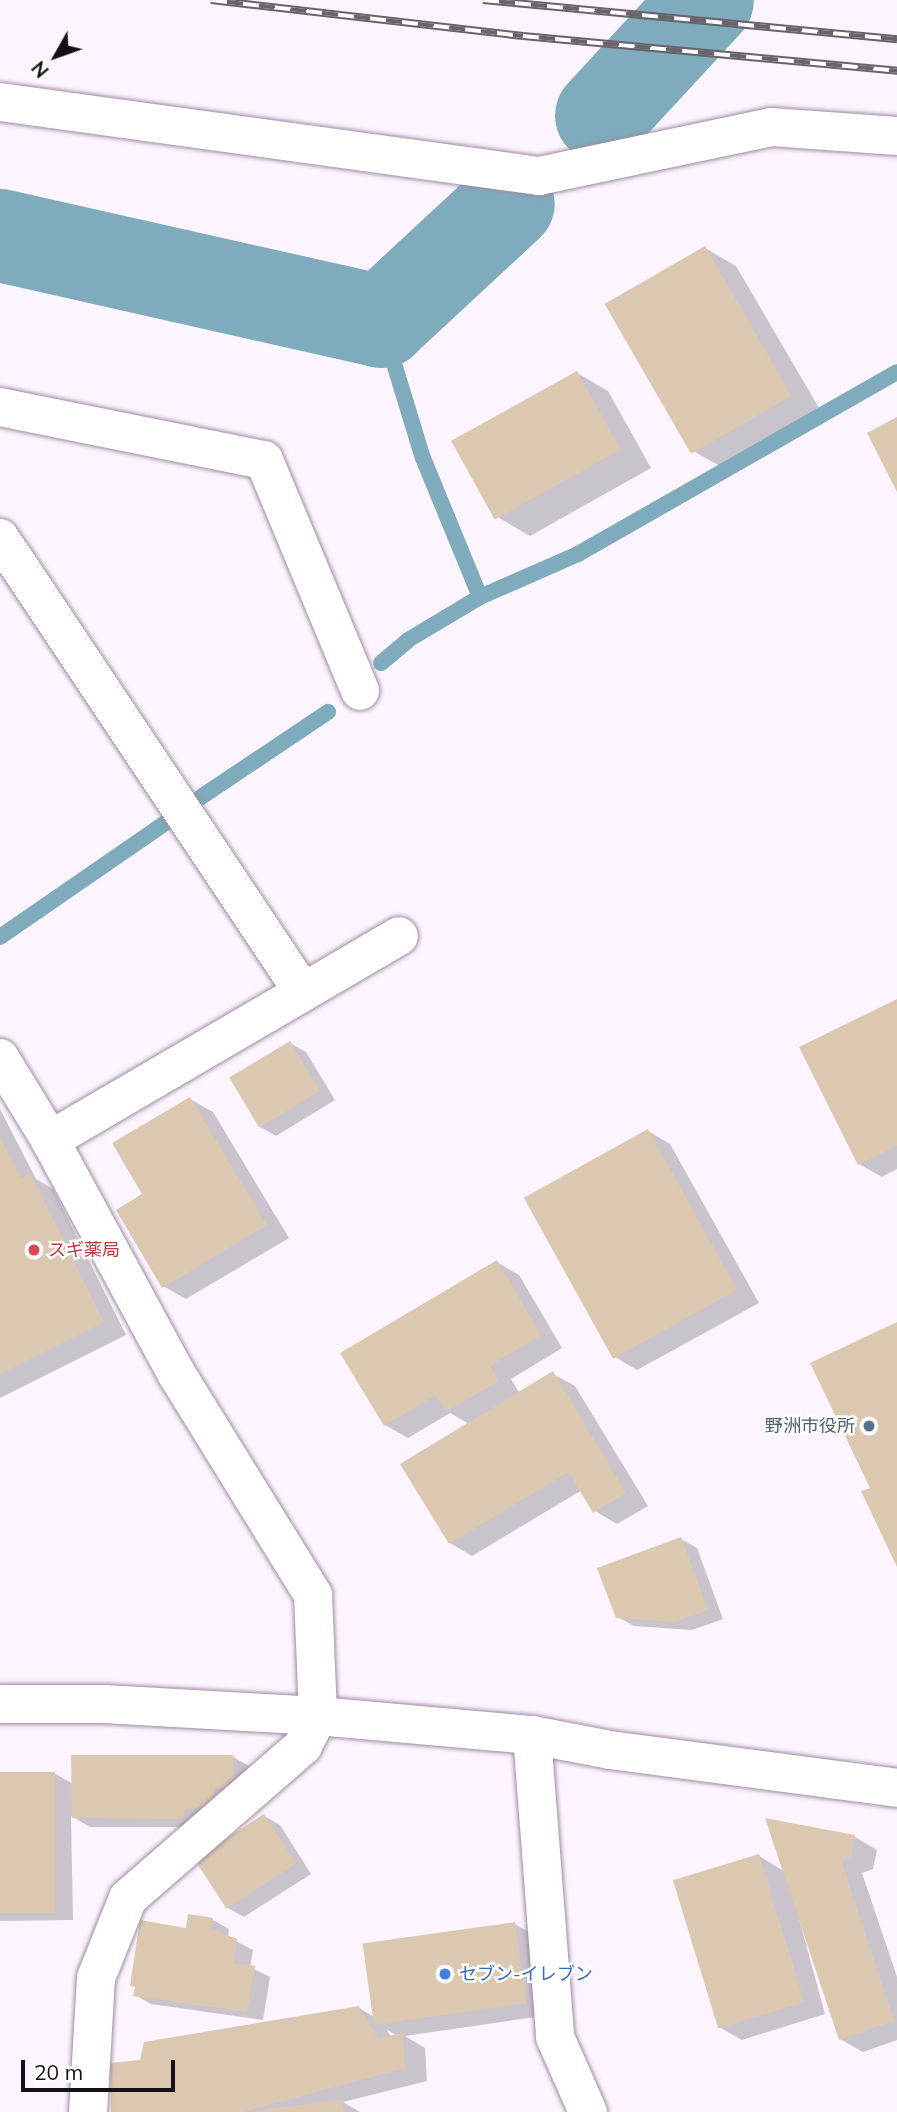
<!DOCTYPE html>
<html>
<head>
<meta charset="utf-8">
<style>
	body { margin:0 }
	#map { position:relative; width:897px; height:2112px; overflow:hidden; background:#fcf4fe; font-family:Mulish,"Noto Sans JP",sans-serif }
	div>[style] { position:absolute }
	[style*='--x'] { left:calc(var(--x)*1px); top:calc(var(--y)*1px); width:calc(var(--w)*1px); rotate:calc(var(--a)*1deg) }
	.shadow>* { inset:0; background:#0003 }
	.stream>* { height:16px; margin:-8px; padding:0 8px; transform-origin:8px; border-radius:8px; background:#7eacbd }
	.river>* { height:93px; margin:-46.5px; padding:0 46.5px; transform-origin:46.5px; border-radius:46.5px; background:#7eacbd }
	.building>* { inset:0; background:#dcc8b1; transform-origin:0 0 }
	.roads { filter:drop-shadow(0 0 2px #9e8ca2) drop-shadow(0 0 2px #9e8ca2) }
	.street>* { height:38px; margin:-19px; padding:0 19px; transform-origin:19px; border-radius:19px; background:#fff }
	.secondary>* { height:38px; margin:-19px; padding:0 19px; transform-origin:19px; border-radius:19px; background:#fff }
	.rail>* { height:8px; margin-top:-4px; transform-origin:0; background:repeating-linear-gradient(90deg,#fff 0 16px,#69636b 0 32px); box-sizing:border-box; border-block:2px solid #69636b }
	.dots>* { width:19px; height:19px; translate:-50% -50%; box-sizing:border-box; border:4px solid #fff; border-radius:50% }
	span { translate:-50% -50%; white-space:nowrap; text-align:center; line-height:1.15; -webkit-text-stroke:5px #fff; paint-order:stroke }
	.health-label { font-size:18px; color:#be3a42 }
	.left { translate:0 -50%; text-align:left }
	.service-label { font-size:18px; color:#4e5e75 }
	.right { translate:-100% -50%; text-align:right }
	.shop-label { font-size:18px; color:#366cbe }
	.north { position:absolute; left:21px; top:21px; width:70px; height:70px; -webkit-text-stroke:5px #fff; paint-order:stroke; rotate:230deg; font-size:19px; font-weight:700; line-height:28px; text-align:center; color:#150f16 }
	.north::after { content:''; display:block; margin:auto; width:24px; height:32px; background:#150f16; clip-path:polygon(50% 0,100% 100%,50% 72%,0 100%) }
	.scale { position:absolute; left:21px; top:2060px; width:154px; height:32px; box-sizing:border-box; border:4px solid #150f16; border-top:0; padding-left:9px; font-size:21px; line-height:24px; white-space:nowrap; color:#150f16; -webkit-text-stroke:5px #fff; paint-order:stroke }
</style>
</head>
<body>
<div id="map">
	<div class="shadow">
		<div style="clip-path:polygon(705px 248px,736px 266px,822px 413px,725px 469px,693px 451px)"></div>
		<div style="clip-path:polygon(577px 373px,608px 391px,651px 468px,530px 536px,499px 518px)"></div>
		<div style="clip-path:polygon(897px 1001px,897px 1169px,882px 1177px,859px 1164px)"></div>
		<div style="clip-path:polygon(290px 1043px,306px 1052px,335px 1100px,276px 1136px,260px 1127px)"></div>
		<div style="clip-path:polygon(190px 1099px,213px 1112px,289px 1238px,186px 1299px,163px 1286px,145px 1195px)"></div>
		<div style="clip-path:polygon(0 1109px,36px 1179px,53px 1189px,126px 1335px,0 1398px)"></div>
		<div style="clip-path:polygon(648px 1131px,670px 1144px,759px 1303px,637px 1370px,615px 1357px,527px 1199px)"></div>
		<div style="clip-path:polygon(497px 1262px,519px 1275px,562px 1348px,511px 1379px,520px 1394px,553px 1374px,575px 1386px,648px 1506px,617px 1524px,595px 1511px,582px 1490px,472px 1556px,450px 1543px,469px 1424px,450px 1413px,408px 1438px,385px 1425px)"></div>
		<div style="clip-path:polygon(681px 1539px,697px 1548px,723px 1619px,692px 1630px,634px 1626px,618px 1617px)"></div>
		<div style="clip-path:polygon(233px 1757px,249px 1766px,250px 1796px,199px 1827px,90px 1827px,71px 1816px,73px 1920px,0 1921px,0 1774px,54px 1773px,73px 1784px)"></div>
		<div style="clip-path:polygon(264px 1816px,280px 1825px,311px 1874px,244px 1917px,228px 1908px)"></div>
		<div style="clip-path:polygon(855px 1837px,877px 1850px,873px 1869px,862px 1873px,897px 1977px,897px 2040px,863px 2052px,840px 2039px,792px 1893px,825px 2014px,742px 2040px,719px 2027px,759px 1856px,784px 1871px)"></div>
		<div style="clip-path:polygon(189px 1916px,213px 1920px,229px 1929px,228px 1937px,253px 1950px,250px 1967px,270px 1977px,263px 2020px,151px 2004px,135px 1995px,187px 1930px)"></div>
		<div style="clip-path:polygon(evenodd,515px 1924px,537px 1937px,549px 2015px,405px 2036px,425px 2048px,427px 2081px,343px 2102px,360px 2112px,112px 2112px,141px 2062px,359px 2008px,376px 2018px,515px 1924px,387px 2030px,398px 2036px,391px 2037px,387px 2030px)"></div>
	</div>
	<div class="stream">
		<div style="--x:381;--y:321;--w:143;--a:73"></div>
		<div style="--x:423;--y:458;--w:150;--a:67.7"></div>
		<div style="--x:381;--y:663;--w:35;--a:-40"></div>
		<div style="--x:408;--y:640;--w:84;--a:-30.8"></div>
		<div style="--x:480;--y:597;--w:107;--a:-23.7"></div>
		<div style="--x:578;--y:554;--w:367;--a:-29.7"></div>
		<div style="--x:201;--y:797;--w:153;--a:-33.8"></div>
		<div style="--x:0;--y:937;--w:201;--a:-34.6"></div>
	</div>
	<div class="river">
		<div style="--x:601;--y:115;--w:156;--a:-47.3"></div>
		<div style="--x:0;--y:235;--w:391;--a:12.7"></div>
		<div style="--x:381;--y:321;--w:173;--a:-42.9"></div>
	</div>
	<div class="building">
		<div style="left:705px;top:246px;width:173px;height:116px;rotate:60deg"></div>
		<div style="left:577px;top:371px;width:90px;height:144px;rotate:61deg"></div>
		<div style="clip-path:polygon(897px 417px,897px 492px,867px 433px)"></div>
		<div style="clip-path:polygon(897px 999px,897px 1146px,858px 1165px,799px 1047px)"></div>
		<div style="left:290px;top:1041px;width:58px;height:71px;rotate:59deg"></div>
		<div style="clip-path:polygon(190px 1097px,267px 1225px,162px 1288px,116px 1210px,142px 1194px,112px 1143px)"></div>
		<div style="left:648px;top:1129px;width:184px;height:142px;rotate:61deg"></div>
		<div style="clip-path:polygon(0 1137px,21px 1178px,31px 1174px,104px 1322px,0 1374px)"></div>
		<div style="clip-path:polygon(497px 1260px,541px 1335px,490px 1366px,499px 1381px,446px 1412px,436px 1395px,384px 1426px,340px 1353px)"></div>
		<div style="clip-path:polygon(897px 1322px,897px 1567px,861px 1491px,870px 1488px,810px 1363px)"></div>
		<div style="clip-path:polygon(553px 1371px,626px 1493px,593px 1513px,569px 1472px,449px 1544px,400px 1464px)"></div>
		<div style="clip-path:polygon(681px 1537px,708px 1610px,675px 1622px,616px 1618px,597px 1568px)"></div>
		<div style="clip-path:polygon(71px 1755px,233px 1755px,234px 1788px,214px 1788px,214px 1805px,184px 1810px,183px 1819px,72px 1818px)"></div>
		<div style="left:0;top:1772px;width:55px;height:141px"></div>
		<div style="left:264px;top:1814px;width:59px;height:83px;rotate:57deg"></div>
		<div style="clip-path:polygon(765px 1818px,855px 1835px,851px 1857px,841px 1860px,894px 2021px,839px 2040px)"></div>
		<div style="left:759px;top:1854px;width:155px;height:90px;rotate:73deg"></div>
		<div style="clip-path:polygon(188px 1914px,213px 1918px,211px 1929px,237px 1939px,234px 1963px,255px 1966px,247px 2012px,133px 1996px,135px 1987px,130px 1986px,140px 1920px,186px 1928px)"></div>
		<div style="left:515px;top:1922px;width:82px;height:154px;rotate:82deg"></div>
		<div style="clip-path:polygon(359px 2006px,378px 2038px,403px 2033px,405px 2068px,243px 2112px,111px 2112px,110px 2063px,140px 2060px,144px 2042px)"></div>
		<div style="clip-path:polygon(342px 2099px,344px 2112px,263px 2112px,263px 2110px)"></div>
	</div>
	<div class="roads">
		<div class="street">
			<div style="--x:0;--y:102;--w:544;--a:7.82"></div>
			<div style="--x:539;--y:176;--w:237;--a:-11.9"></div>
			<div style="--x:771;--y:127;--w:126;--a:4.1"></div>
			<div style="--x:0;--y:407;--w:269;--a:11.4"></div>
			<div style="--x:264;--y:460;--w:250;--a:67.4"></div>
			<div style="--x:0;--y:538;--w:546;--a:56.28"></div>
			<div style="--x:0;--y:1058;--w:96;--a:58.6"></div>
			<div style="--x:50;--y:1140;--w:265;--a:61.6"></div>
			<div style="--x:176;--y:1373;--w:261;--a:58.3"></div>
			<div style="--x:313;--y:1595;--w:121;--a:87.6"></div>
			<div style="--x:318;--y:1716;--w:34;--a:117"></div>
			<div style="--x:303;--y:1746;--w:232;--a:139"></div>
			<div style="--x:128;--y:1898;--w:86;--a:111.8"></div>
			<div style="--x:96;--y:1978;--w:134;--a:93.4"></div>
			<div style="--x:50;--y:1140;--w:404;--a:-30.3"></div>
			<div style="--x:532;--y:1735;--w:303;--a:85.6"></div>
			<div style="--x:555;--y:2037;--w:82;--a:66.3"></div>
		</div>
		<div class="secondary">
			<div style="--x:0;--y:1704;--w:104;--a:0"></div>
			<div style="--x:104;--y:1704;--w:214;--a:3.2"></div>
			<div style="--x:318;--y:1716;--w:215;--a:5.1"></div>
			<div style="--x:532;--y:1735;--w:79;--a:10.9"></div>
			<div style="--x:610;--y:1750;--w:290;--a:7.5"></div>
		</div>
	</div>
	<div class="rail">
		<div style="--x:211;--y:0;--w:314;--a:6.6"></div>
		<div style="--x:523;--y:36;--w:376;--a:5.3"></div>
		<div style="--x:483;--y:0;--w:416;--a:5.4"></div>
	</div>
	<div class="dots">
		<div style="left:34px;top:1250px;background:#e0444e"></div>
		<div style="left:869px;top:1426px;background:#5c6f8a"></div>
		<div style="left:445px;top:1974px;background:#3f7fe0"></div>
	</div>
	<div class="health-label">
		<span class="left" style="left:48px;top:1250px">スギ薬局</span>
	</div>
	<div class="service-label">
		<span class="right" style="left:855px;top:1426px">野洲市役所</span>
	</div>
	<div class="shop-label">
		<span class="left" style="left:459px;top:1974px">セブン-イレブン</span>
	</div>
	<div class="north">N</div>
	<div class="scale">20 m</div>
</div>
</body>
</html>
